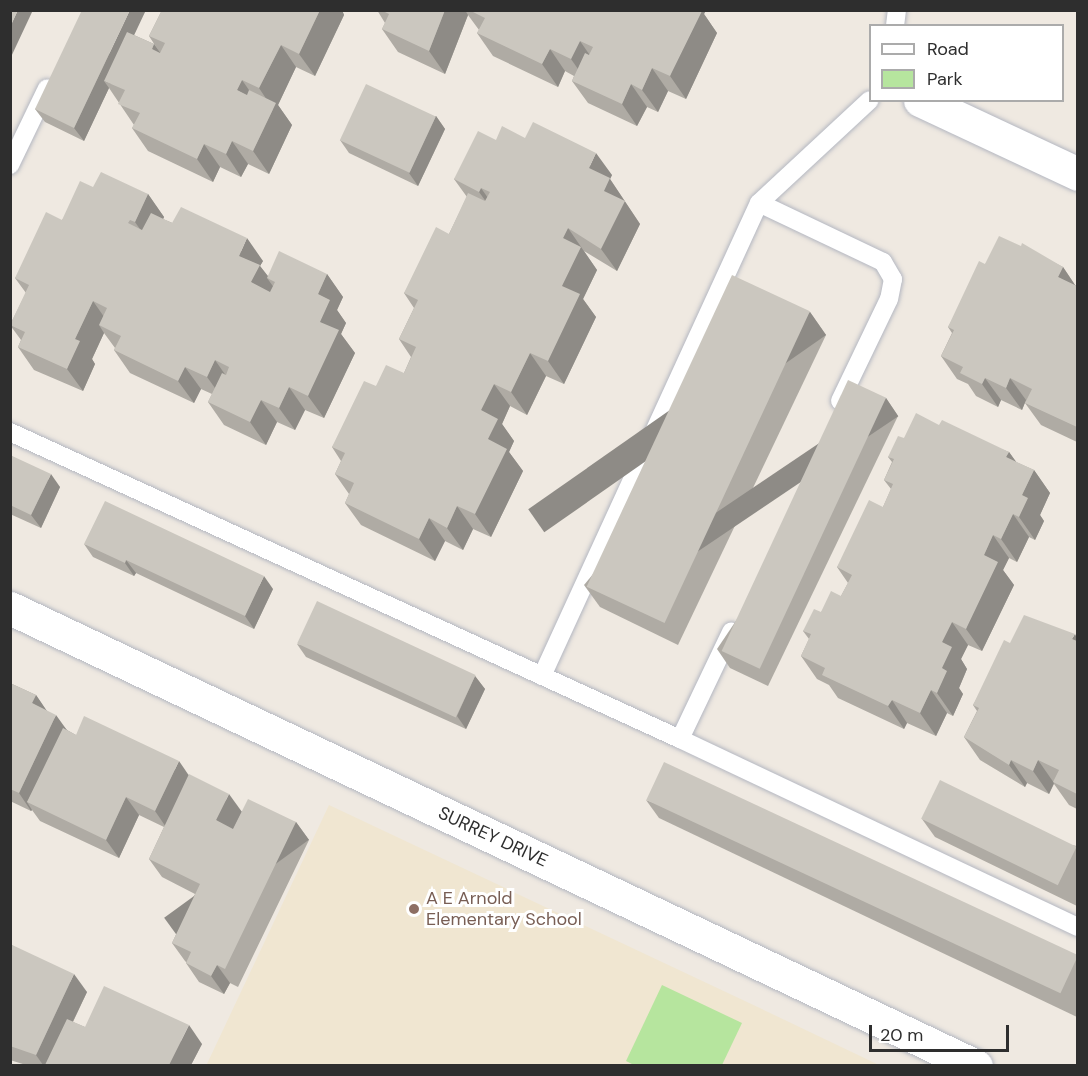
<!DOCTYPE html>
<html>
<head>
<meta charset="utf-8">
<style>
	body { margin:0 }
	#map { position:relative; width:1088px; height:1076px; overflow:hidden; background:#efe9e1; font-family:"DM Sans",sans-serif }
	div>[style] { position:absolute }
	[style*='--x'] { left:calc(var(--x)*1px); top:calc(var(--y)*1px); width:calc(var(--w)*1px); rotate:calc(var(--a)*1deg) }
	.education>* { inset:0; background:#f0e6d1 }
	.green>* { inset:0; background:#b6e59e }
	.roads { filter:drop-shadow(0 0 2px #b4b7c1) drop-shadow(0 0 2px #b4b7c1) }
	.service>* { height:18px; margin:-9px; padding:0 9px; transform-origin:9px; border-radius:9px; background:#fff }
	.minor>* { height:33px; margin:-16.5px; padding:0 16.5px; transform-origin:16.5px; border-radius:16.5px; background:#fff }
	.wall>* { inset:0; background:#afaba4 }
	.shaded-wall>* { inset:0; background:#8e8b86; transform-origin:0 0 }
	.building>* { inset:0; background:#cbc7bf; transform-origin:0 0 }
	.dots>* { width:16px; height:16px; translate:-50% -50%; box-sizing:border-box; border:3px solid #fff; border-radius:50% }
	span { translate:-50% -50%; white-space:nowrap; text-align:center; line-height:1.15; -webkit-text-stroke:6px #fff; paint-order:stroke }
	.street-label { font-size:18px; color:#2e2e2e }
	.education-label { font-size:18px; color:#785e54 }
	.left { translate:0 -50%; text-align:left }
	.frame { position:absolute; inset:0; border:12px solid #2e2e2e; pointer-events:none }
	.legend { position:absolute; left:869px; top:24px; width:195px; height:78px; box-sizing:border-box; background:#fff; border:2px solid #ababab; margin:0; padding:8px 10px; list-style:none; font-size:18px; color:#2e2e2e }
	.legend li { display:flex; align-items:center; gap:12px; height:30px }
	.legend b { width:30px; border:2px solid #ababab }
	.scale { position:absolute; left:869px; top:1025px; width:140px; height:27px; box-sizing:border-box; border:3px solid #2e2e2e; border-top:0; padding-left:8px; font-size:18px; line-height:21px; white-space:nowrap; color:#2e2e2e; -webkit-text-stroke:4px #fff; paint-order:stroke }
</style>
</head>
<body>
<div id="map">
	<div class="education">
		<div style="clip-path:polygon(329px 805px,768px 1012px,879px 1065px,206px 1066px)"></div>
	</div>
	<div class="green">
		<div style="clip-path:polygon(662px 985px,742px 1023px,722px 1065px,636px 1066px,626px 1061px)"></div>
	</div>
	<div class="roads">
		<div class="service">
			<div style="--x:895;--y:26;--w:16;--a:-83"></div>
			<div style="--x:10;--y:165;--w:85;--a:-64.3"></div>
			<div style="--x:759;--y:203;--w:151;--a:-42.9"></div>
			<div style="--x:10;--y:432;--w:737;--a:24.62"></div>
			<div style="--x:680;--y:739;--w:440;--a:25.3"></div>
			<div style="--x:542;--y:676;--w:520;--a:-65.36"></div>
			<div style="--x:759;--y:203;--w:137;--a:25.4"></div>
			<div style="--x:883;--y:262;--w:20;--a:60"></div>
			<div style="--x:893;--y:279;--w:20;--a:101"></div>
			<div style="--x:889;--y:299;--w:113;--a:115.7"></div>
			<div style="--x:680;--y:739;--w:119;--a:-64.5"></div>
		</div>
		<div class="minor">
			<div style="--x:920;--y:100;--w:174;--a:25.1"></div>
			<div style="--x:10;--y:608;--w:1069;--a:25.37"></div>
		</div>
	</div>
	<div class="wall">
		<div style="clip-path:polygon(162px 10px,342px 10px,344px 15px,315px 76px,296px 67px,278px 105px,292px 125px,269px 174px,248px 164px,241px 177px,220px 167px,213px 182px,148px 151px,132px 128px,134px 125px,109px 88px,84px 141px,45px 122px,35px 109px,134px 35px,154px 44px,160px 53px,149px 36px)"></div>
		<div style="clip-path:polygon(377px 10px,706px 10px,704px 14px,717px 33px,686px 99px,668px 91px,658px 112px,647px 107px,637px 126px,588px 103px,572px 81px,574px 76px,565px 71px,558px 87px,493px 56px,477px 33px,479px 30px,468px 15px,445px 74px,398px 52px,382px 29px,385px 23px)"></div>
		<div style="clip-path:polygon(436px 116px,445px 129px,418px 186px,349px 153px,340px 140px)"></div>
		<div style="clip-path:polygon(525px 138px,612px 175px,610px 179px,640px 224px,617px 271px,584px 251px,597px 270px,583px 299px,596px 317px,564px 384px,546px 376px,527px 415px,510px 406px,502px 424px,514px 441px,509px 452px,523px 471px,491px 537px,473px 529px,463px 550px,445px 541px,435px 561px,361px 525px,345px 503px,349px 494px,335px 474px,341px 461px,332px 447px,376px 386px,404px 373px,411px 357px,399px 339px,414px 308px,404px 293px,449px 234px,467px 197px,454px 179px,496px 140px)"></div>
		<div style="clip-path:polygon(93px 187px,148px 194px,164px 217px,163px 219px,263px 261px,260px 266px,268px 276px,327px 274px,343px 297px,337px 310px,346px 323px,341px 334px,355px 353px,324px 418px,305px 410px,295px 430px,277px 422px,266px 445px,224px 425px,208px 402px,212px 394px,201px 389px,194px 403px,130px 373px,114px 350px,115px 348px,104px 333px,92px 359px,95px 364px,83px 391px,34px 370px,18px 347px,21px 340px,10px 325px,26px 293px,15px 278px,62px 220px)"></div>
		<div style="clip-path:polygon(1021px 246px,1063px 267px,1075px 285px,1077px 286px,1077px 442px,1041px 425px,1025px 403px,1026px 400px,1022px 410px,1001px 400px,998px 407px,976px 396px,968px 384px,957px 379px,941px 356px,952px 333px,948px 327px,985px 264px)"></div>
		<div style="clip-path:polygon(810px 312px,826px 335px,678px 645px,600px 607px,584px 585px)"></div>
		<div style="clip-path:polygon(886px 398px,898px 416px,768px 686px,730px 668px,717px 649px)"></div>
		<div style="clip-path:polygon(939px 425px,1009px 452px,1016px 462px,1034px 470px,1050px 493px,1040px 515px,1044px 521px,1035px 540px,1029px 537px,1017px 562px,1009px 558px,1003px 570px,1014px 585px,982px 651px,968px 645px,961px 659px,967px 669px,959px 688px,963px 694px,953px 716px,947px 713px,936px 736px,907px 723px,904px 729px,838px 698px,829px 685px,817px 679px,801px 656px,809px 639px,803px 631px,821px 612px,841px 596px,848px 583px,837px 567px,883px 507px,891px 489px,884px 480px,892px 462px,888px 457px,904px 438px)"></div>
		<div style="clip-path:polygon(10px 455px,60px 487px,41px 528px,10px 514px)"></div>
		<div style="clip-path:polygon(84px 544px,273px 589px,254px 629px,136px 573px,134px 576px,93px 557px)"></div>
		<div style="clip-path:polygon(1077px 638px,1077px 809px,1069px 805px,1054px 784px,1049px 794px,1027px 783px,1025px 787px,980px 760px,964px 737px,977px 711px,973px 705px,1010px 643px)"></div>
		<div style="clip-path:polygon(297px 644px,475px 676px,485px 689px,466px 729px,306px 657px)"></div>
		<div style="clip-path:polygon(10px 683px,36px 695px,46px 710px,67px 730px,76px 735px,189px 775px,242px 812px,296px 822px,309px 840px,238px 987px,230px 983px,224px 994px,199px 982px,186px 963px,186px 962px,185px 961px,172px 943px,195px 894px,162px 877px,149px 859px,164px 827px,139px 815px,119px 858px,40px 821px,32px 810px,31px 811px,10px 801px)"></div>
		<div style="clip-path:polygon(646px 800px,1077px 958px,1077px 1017px,659px 818px)"></div>
		<div style="clip-path:polygon(922px 819px,1077px 846px,1077px 906px,935px 837px)"></div>
		<div style="clip-path:polygon(10px 944px,87px 992px,73px 1022px,85px 1027px,202px 1044px,191px 1065px,26px 1065px,10px 1060px)"></div>
	</div>
	<div class="shaded-wall">
		<div style="clip-path:polygon(18px 10px,33px 10px,10px 59px,10px 27px)"></div>
		<div style="clip-path:polygon(130px 10px,146px 10px,111px 84px,104px 81px,109px 88px,84px 141px,74px 128px)"></div>
		<div style="clip-path:polygon(320px 10px,342px 10px,344px 15px,315px 76px,299px 54px)"></div>
		<div style="clip-path:polygon(445px 10px,465px 10px,468px 15px,445px 74px,429px 51px)"></div>
		<div style="clip-path:polygon(689px 10px,706px 10px,704px 14px,717px 33px,686px 99px,670px 76px)"></div>
		<div style="clip-path:polygon(580px 41px,596px 64px,587px 82px,571px 59px)"></div>
		<div style="clip-path:polygon(154px 44px,170px 67px,152px 49px)"></div>
		<div style="clip-path:polygon(281px 45px,296px 67px,278px 105px,292px 125px,269px 174px,253px 151px,273px 109px,259px 88px)"></div>
		<div style="clip-path:polygon(550px 49px,565px 71px,558px 87px,542px 64px)"></div>
		<div style="clip-path:polygon(652px 68px,668px 91px,658px 112px,642px 90px)"></div>
		<div style="clip-path:polygon(242px 80px,258px 103px,237px 90px)"></div>
		<div style="clip-path:polygon(631px 84px,647px 107px,637px 126px,622px 104px)"></div>
		<div style="clip-path:polygon(436px 116px,445px 129px,418px 186px,409px 173px)"></div>
		<div style="clip-path:polygon(232px 141px,248px 164px,241px 177px,226px 154px)"></div>
		<div style="clip-path:polygon(204px 144px,220px 167px,213px 182px,197px 159px)"></div>
		<div style="clip-path:polygon(596px 153px,612px 175px,610px 179px,640px 224px,617px 271px,601px 249px,589px 168px)"></div>
		<div style="clip-path:polygon(481px 188px,497px 211px,495px 214px,479px 192px)"></div>
		<div style="clip-path:polygon(148px 194px,164px 217px,151px 245px,135px 222px)"></div>
		<div style="clip-path:polygon(568px 228px,597px 270px,583px 299px,596px 317px,564px 384px,548px 361px,562px 286px,563px 238px)"></div>
		<div style="clip-path:polygon(247px 238px,263px 261px,260px 266px,270px 279px,267px 278px,275px 289px,267px 305px,251px 282px,239px 256px)"></div>
		<div style="clip-path:polygon(1063px 267px,1077px 288px,1058px 277px)"></div>
		<div style="clip-path:polygon(327px 274px,343px 297px,337px 310px,346px 323px,341px 334px,355px 353px,324px 418px,308px 396px,320px 322px,318px 294px)"></div>
		<div style="clip-path:polygon(93px 301px,109px 324px,99px 325px,104px 333px,92px 359px,95px 364px,83px 391px,67px 369px,75px 339px)"></div>
		<div style="left:810px;top:312px;width:28px;height:344px;rotate:55deg"></div>
		<div style="clip-path:polygon(530px 353px,546px 376px,527px 415px,511px 392px)"></div>
		<div style="clip-path:polygon(215px 360px,231px 383px,223px 399px,207px 377px)"></div>
		<div style="clip-path:polygon(185px 367px,201px 389px,194px 403px,178px 381px)"></div>
		<div style="clip-path:polygon(985px 378px,1001px 400px,998px 407px,982px 384px)"></div>
		<div style="clip-path:polygon(1010px 378px,1026px 400px,1022px 410px,1006px 388px)"></div>
		<div style="clip-path:polygon(494px 384px,510px 406px,502px 424px,514px 441px,509px 452px,523px 471px,491px 537px,475px 514px,488px 439px,481px 410px)"></div>
		<div style="clip-path:polygon(289px 387px,305px 410px,295px 430px,279px 408px)"></div>
		<div style="left:886px;top:398px;width:22px;height:300px;rotate:56deg"></div>
		<div style="clip-path:polygon(261px 400px,277px 422px,266px 445px,250px 422px)"></div>
		<div style="clip-path:polygon(1009px 452px,1025px 474px,1006px 457px)"></div>
		<div style="clip-path:polygon(1034px 470px,1050px 493px,1040px 515px,1044px 521px,1035px 540px,1019px 517px,1022px 495px)"></div>
		<div style="clip-path:polygon(51px 474px,60px 487px,41px 528px,31px 515px)"></div>
		<div style="clip-path:polygon(457px 506px,473px 529px,463px 550px,447px 528px)"></div>
		<div style="clip-path:polygon(1013px 514px,1029px 537px,1017px 562px,1001px 539px)"></div>
		<div style="clip-path:polygon(429px 518px,445px 541px,435px 561px,419px 539px)"></div>
		<div style="clip-path:polygon(993px 535px,1009px 558px,1003px 570px,1014px 585px,982px 651px,966px 629px,984px 555px)"></div>
		<div style="clip-path:polygon(126px 560px,136px 573px,134px 576px,125px 563px)"></div>
		<div style="clip-path:polygon(264px 576px,273px 589px,254px 629px,245px 616px)"></div>
		<div style="clip-path:polygon(952px 622px,968px 645px,961px 659px,967px 669px,959px 688px,963px 694px,953px 716px,937px 693px,942px 668px,942px 642px)"></div>
		<div style="clip-path:polygon(1075px 634px,1077px 638px,1077px 646px,1072px 639px)"></div>
		<div style="clip-path:polygon(475px 676px,485px 689px,466px 729px,457px 716px)"></div>
		<div style="clip-path:polygon(931px 690px,947px 713px,936px 736px,920px 713px)"></div>
		<div style="clip-path:polygon(36px 695px,49px 714px,32px 703px)"></div>
		<div style="clip-path:polygon(892px 700px,907px 723px,904px 729px,888px 706px)"></div>
		<div style="clip-path:polygon(56px 715px,69px 733px,27px 802px,32px 810px,31px 811px,19px 793px)"></div>
		<div style="clip-path:polygon(1011px 760px,1027px 783px,1025px 787px,1009px 765px)"></div>
		<div style="clip-path:polygon(1038px 760px,1054px 783px,1049px 794px,1033px 771px)"></div>
		<div style="clip-path:polygon(179px 761px,192px 780px,168px 830px,155px 811px)"></div>
		<div style="clip-path:polygon(229px 794px,242px 812px,229px 838px,216px 820px)"></div>
		<div style="clip-path:polygon(126px 797px,139px 815px,119px 858px,106px 840px)"></div>
		<div style="left:296px;top:822px;width:22px;height:163px;rotate:54deg"></div>
		<div style="clip-path:polygon(217px 965px,230px 983px,224px 994px,211px 976px)"></div>
		<div style="clip-path:polygon(74px 974px,87px 992px,52px 1065px,43px 1065px,36px 1055px)"></div>
		<div style="clip-path:polygon(189px 1025px,202px 1044px,191px 1065px,169px 1065px)"></div>
	</div>
	<div class="building">
		<div style="clip-path:polygon(10px 10px,18px 10px,10px 27px)"></div>
		<div style="clip-path:polygon(82px 10px,130px 10px,74px 128px,35px 109px)"></div>
		<div style="clip-path:polygon(162px 10px,320px 10px,299px 54px,281px 45px,259px 88px,242px 80px,237px 90px,247px 95px,249px 90px,276px 103px,253px 151px,232px 141px,226px 154px,204px 144px,197px 159px,132px 128px,140px 113px,118px 104px,125px 90px,104px 81px,127px 32px,154px 44px,152px 49px,160px 53px,165px 43px,149px 36px)"></div>
		<div style="clip-path:polygon(381px 10px,445px 10px,429px 51px,382px 29px,389px 14px)"></div>
		<div style="clip-path:polygon(469px 10px,701px 10px,702px 11px,670px 76px,652px 68px,642px 90px,631px 84px,622px 104px,572px 81px,585px 53px,589px 55px,593px 47px,580px 41px,571px 59px,550px 49px,542px 64px,477px 33px,485px 18px)"></div>
		<div style="left:366px;top:84px;width:77px;height:62px;rotate:25deg"></div>
		<div style="clip-path:polygon(533px 122px,596px 153px,589px 168px,610px 178px,604px 191px,625px 201px,601px 249px,568px 228px,563px 238px,581px 247px,562px 286px,580px 294px,548px 361px,530px 353px,511px 392px,494px 384px,481px 410px,498px 419px,488px 439px,507px 449px,475px 514px,457px 506px,447px 528px,429px 518px,419px 539px,345px 503px,354px 483px,335px 474px,345px 453px,332px 447px,364px 381px,376px 386px,386px 365px,404px 373px,416px 347px,399px 339px,418px 300px,404px 293px,436px 227px,449px 234px,468px 193px,485px 201px,490px 192px,481px 188px,479px 192px,454px 179px,478px 131px,496px 140px,502px 126px,525px 138px)"></div>
		<div style="clip-path:polygon(101px 172px,148px 194px,135px 222px,130px 220px,128px 223px,142px 230px,151px 213px,172px 223px,181px 207px,247px 238px,239px 256px,260px 265px,251px 282px,270px 292px,275px 282px,267px 278px,279px 251px,327px 274px,318px 294px,330px 300px,320px 322px,339px 330px,308px 396px,289px 387px,279px 408px,261px 400px,250px 422px,208px 402px,222px 373px,226px 375px,229px 367px,215px 360px,207px 377px,185px 367px,178px 381px,114px 350px,121px 336px,99px 325px,107px 308px,93px 301px,75px 339px,80px 341px,67px 369px,18px 347px,25px 332px,10px 325px,29px 285px,15px 278px,46px 212px,62px 220px,80px 181px,93px 187px)"></div>
		<div style="clip-path:polygon(999px 236px,1021px 246px,1022px 243px,1063px 267px,1058px 277px,1077px 286px,1077px 427px,1025px 403px,1032px 389px,1010px 378px,1006px 388px,985px 378px,982px 384px,960px 373px,963px 367px,941px 356px,954px 330px,948px 327px,979px 261px,985px 264px)"></div>
		<div style="left:732px;top:275px;width:86px;height:344px;rotate:25deg"></div>
		<div style="left:848px;top:380px;width:42px;height:299px;rotate:25deg"></div>
		<div style="clip-path:polygon(916px 413px,939px 425px,942px 420px,1009px 452px,1006px 457px,1034px 470px,1022px 495px,1028px 498px,1019px 517px,1013px 514px,1001px 539px,993px 535px,984px 555px,998px 562px,966px 629px,952px 622px,942px 642px,952px 647px,942px 668px,947px 671px,937px 693px,931px 690px,920px 713px,892px 700px,888px 706px,822px 675px,825px 668px,801px 656px,811px 634px,803px 631px,814px 609px,821px 612px,831px 591px,841px 596px,852px 575px,837px 567px,869px 500px,883px 507px,893px 484px,884px 480px,894px 459px,888px 457px,898px 436px,904px 438px)"></div>
		<div style="clip-path:polygon(10px 455px,51px 474px,31px 515px,10px 505px)"></div>
		<div style="clip-path:polygon(105px 501px,264px 576px,245px 616px,126px 560px,125px 563px,84px 544px)"></div>
		<div style="left:317px;top:601px;width:175px;height:47px;rotate:25deg"></div>
		<div style="clip-path:polygon(1024px 615px,1075px 634px,1072px 639px,1077px 641px,1077px 794px,1053px 782px,1059px 770px,1038px 760px,1033px 771px,1011px 760px,1009px 765px,964px 737px,979px 708px,973px 705px,1004px 640px,1010px 643px)"></div>
		<div style="clip-path:polygon(10px 683px,36px 695px,32px 703px,56px 715px,19px 793px,10px 789px)"></div>
		<div style="clip-path:polygon(84px 716px,179px 761px,155px 811px,126px 797px,106px 840px,27px 802px,63px 728px,76px 735px)"></div>
		<div style="left:664px;top:762px;width:457px;height:42px;rotate:25deg"></div>
		<div style="clip-path:polygon(189px 774px,229px 794px,216px 820px,233px 829px,248px 799px,296px 822px,225px 969px,217px 965px,211px 976px,186px 963px,191px 952px,172px 943px,200px 884px,149px 859px)"></div>
		<div style="left:940px;top:780px;width:152px;height:43px;rotate:26deg"></div>
		<div style="clip-path:polygon(10px 944px,74px 974px,36px 1055px,10px 1046px)"></div>
		<div style="clip-path:polygon(104px 986px,189px 1025px,169px 1065px,45px 1065px,67px 1019px,85px 1027px)"></div>
	</div>
	<div class="dots">
		<div style="left:414px;top:909px;background:#8d6e63"></div>
	</div>
	<div class="street-label">
		<span style="left:493px;top:837px;rotate:25deg">SURREY DRIVE</span>
	</div>
	<div class="education-label">
		<span class="left" style="left:426px;top:909px">A E Arnold<br>Elementary School</span>
	</div>
	<div class="frame"></div>
	<ul class="legend">
	<li><b style="height:8px;background:#fff"></b>Road</li>
	<li><b style="height:16px;background:#b6e59e"></b>Park</li>
	</ul>
	<div class="scale">20 m</div>
</div>
</body>
</html>
